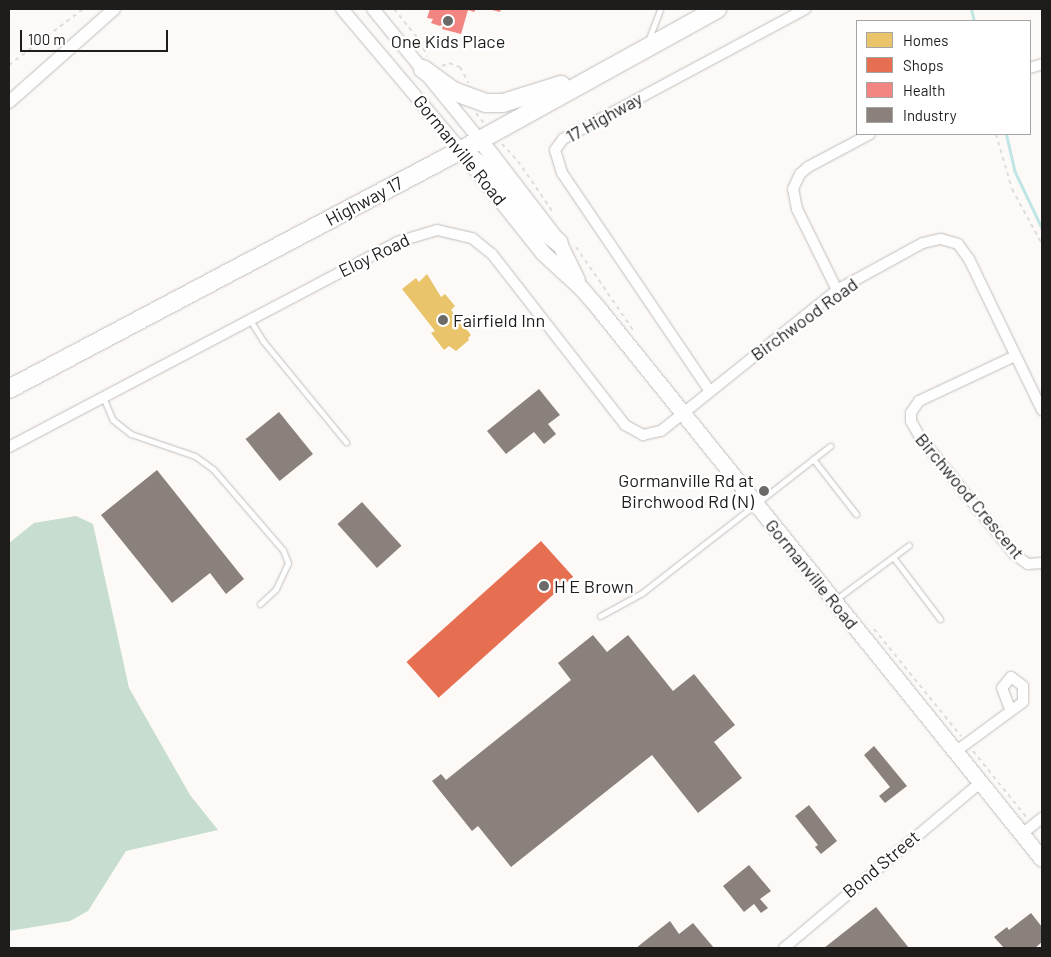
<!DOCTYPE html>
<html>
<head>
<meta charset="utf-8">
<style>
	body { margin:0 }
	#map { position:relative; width:1051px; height:957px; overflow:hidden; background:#fcf9f7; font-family:Barlow,sans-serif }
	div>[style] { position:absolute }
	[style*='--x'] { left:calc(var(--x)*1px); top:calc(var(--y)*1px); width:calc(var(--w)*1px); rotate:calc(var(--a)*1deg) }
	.forest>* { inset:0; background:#c6ddd0 }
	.homes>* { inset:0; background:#e9c46a }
	.shops>* { inset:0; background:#e76f51; transform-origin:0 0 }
	.health>* { inset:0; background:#f28482 }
	.industry>* { inset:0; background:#8a817c; transform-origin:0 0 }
	.stream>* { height:3px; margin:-1.5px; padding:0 1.5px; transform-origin:1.5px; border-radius:1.5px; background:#bfe6e5 }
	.path>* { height:2px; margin-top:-1px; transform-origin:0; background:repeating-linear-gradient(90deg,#dedddd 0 4px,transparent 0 8px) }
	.roads { filter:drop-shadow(0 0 1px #c0bebc) drop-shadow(0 0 1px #c0bebc) }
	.service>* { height:5px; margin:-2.5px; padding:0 2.5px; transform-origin:2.5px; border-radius:2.5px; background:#fffefe }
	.minor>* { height:10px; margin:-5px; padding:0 5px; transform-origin:5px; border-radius:5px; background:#fffefe }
	.tertiary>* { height:12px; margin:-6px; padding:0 6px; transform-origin:6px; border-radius:6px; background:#fffefe }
	.secondary>* { height:15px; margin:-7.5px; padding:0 7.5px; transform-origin:7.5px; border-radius:7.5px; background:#fffefe }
	.trunk>* { height:18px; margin:-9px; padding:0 9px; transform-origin:9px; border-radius:9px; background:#fffefe }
	.dots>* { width:14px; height:14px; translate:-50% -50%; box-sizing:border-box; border:2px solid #fff; border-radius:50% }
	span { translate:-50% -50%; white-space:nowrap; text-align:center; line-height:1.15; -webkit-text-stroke:5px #fff; paint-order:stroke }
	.poi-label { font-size:18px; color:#1f1d1b }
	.left { translate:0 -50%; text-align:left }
	.right { translate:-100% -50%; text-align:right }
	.street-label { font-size:18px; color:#1f1d1b }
	.frame { position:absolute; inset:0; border:10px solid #1f1d1b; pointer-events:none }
	.legend { position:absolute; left:856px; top:20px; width:175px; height:115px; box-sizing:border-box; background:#fff; border:1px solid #a5a5a4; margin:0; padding:6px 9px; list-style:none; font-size:15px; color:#1f1d1b }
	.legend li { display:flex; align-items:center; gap:10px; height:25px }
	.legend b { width:25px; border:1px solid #a5a5a4 }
	.scale { position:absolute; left:20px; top:30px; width:148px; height:22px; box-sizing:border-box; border:2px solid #1f1d1b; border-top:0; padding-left:6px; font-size:15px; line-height:18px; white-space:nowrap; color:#1f1d1b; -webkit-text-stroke:4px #fff; paint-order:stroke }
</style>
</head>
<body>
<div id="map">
	<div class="forest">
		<div style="clip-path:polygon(76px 516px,93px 524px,129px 688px,190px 795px,218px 830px,126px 851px,88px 911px,70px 921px,9px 931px,9px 543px,34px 523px)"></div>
	</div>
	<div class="homes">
		<div style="clip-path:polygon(427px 274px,441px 297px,445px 294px,455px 306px,451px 310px,471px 335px,468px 338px,469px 340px,456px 351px,449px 346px,444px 350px,431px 333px,435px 331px,402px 289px,416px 278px,419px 282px)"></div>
	</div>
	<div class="shops">
		<div style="left:541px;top:541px;width:48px;height:181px;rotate:48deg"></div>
	</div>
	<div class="health">
		<div style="clip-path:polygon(430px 9px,476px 9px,474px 12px,468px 10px,461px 34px,442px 29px,444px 23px,440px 26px,431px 23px,433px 19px,427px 18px)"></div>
		<div style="clip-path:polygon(488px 9px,501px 9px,500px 12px)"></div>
	</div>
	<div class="industry">
		<div style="clip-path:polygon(539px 389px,560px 415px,548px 424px,556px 434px,544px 444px,534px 432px,506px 454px,487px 431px)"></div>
		<div style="left:279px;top:412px;width:54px;height:43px;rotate:51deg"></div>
		<div style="clip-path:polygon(157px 470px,244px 579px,226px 594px,210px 573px,172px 603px,101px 515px)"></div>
		<div style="left:362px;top:502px;width:59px;height:33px;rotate:48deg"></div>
		<div style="clip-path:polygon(593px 635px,607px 652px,628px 635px,673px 691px,694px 674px,735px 725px,714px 742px,742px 778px,698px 813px,652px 755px,511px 867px,478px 826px,472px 831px,432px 781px,441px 774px,446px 780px,571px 680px,558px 663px)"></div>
		<div style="clip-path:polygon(874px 746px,907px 786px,885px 803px,879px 796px,890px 787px,864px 755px)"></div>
		<div style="clip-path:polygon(809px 805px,837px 841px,821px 854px,815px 847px,818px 845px,795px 816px)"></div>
		<div style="clip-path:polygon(749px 865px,771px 891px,760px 899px,768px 908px,761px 913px,754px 904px,744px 912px,723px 886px)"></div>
		<div style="clip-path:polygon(876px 907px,909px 948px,824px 948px)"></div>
		<div style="clip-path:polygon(1031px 913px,1042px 927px,1042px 942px,1035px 948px,1004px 948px,994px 937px,1007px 927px,1009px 930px)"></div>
		<div style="clip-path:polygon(670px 921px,679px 934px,693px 923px,714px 948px,636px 948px)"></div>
	</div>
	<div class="stream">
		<div style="--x:971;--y:9;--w:12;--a:76"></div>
		<div style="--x:1006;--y:134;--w:37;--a:77"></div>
		<div style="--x:1014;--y:170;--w:65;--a:64.6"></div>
	</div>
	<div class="path">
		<div style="--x:394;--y:9;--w:41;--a:50.9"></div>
		<div style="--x:420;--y:41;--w:17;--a:65"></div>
		<div style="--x:9;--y:65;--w:93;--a:-37.1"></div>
		<div style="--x:442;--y:66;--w:8;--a:-23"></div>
		<div style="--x:449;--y:63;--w:12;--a:20"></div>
		<div style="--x:460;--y:67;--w:18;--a:61"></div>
		<div style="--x:476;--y:113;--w:13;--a:51"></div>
		<div style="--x:996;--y:134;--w:57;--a:73.8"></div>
		<div style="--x:1012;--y:189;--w:63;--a:61.4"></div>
		<div style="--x:502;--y:144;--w:23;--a:47"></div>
		<div style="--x:518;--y:161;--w:64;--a:55.8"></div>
		<div style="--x:576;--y:247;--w:101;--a:55.5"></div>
		<div style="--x:874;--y:629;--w:138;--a:50.9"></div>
		<div style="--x:973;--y:751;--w:86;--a:51.1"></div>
	</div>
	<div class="roads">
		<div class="service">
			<div style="--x:648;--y:41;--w:34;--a:-69"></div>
			<div style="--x:250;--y:320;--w:25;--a:58"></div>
			<div style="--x:263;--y:341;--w:131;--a:50.6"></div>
			<div style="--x:103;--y:397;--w:25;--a:67"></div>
			<div style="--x:113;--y:420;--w:23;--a:38"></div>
			<div style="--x:131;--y:434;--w:68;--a:19"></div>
			<div style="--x:195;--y:456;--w:22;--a:36"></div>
			<div style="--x:213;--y:469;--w:107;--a:49.2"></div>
			<div style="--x:283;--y:550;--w:14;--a:69"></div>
			<div style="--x:288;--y:563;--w:29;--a:115"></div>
			<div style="--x:276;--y:589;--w:22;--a:137"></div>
			<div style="--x:813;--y:459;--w:70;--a:52"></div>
			<div style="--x:893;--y:557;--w:78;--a:52.8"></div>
			<div style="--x:835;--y:600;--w:92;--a:-36.6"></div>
			<div style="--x:600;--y:616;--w:48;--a:-28.7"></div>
			<div style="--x:642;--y:593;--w:239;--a:-38"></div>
		</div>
		<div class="minor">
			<div style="--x:1030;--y:68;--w:13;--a:-18"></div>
			<div style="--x:837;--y:290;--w:90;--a:-116.3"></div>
			<div style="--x:797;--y:209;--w:20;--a:-101"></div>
			<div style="--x:793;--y:189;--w:17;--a:-65"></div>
			<div style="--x:800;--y:174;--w:11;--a:-41"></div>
			<div style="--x:808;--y:167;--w:70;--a:-28"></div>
			<div style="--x:1015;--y:356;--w:106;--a:154.9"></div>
			<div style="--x:919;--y:401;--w:14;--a:124"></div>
			<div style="--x:911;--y:413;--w:8;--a:90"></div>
			<div style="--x:911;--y:421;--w:18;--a:61"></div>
			<div style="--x:920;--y:437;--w:150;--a:51.2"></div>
			<div style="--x:1014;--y:554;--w:17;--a:36"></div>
			<div style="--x:1028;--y:564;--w:14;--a:-4"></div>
			<div style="--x:709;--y:390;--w:262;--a:-124.1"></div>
			<div style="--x:562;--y:173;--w:24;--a:-107"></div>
			<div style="--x:555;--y:150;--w:14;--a:-54"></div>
			<div style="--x:563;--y:139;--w:275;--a:-28.2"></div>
			<div style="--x:9;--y:447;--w:439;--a:-27.8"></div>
			<div style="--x:397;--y:242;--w:42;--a:-16.7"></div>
			<div style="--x:437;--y:230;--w:36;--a:13"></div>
			<div style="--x:472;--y:238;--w:26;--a:39"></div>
			<div style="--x:492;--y:254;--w:217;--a:52.1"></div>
			<div style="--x:625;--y:425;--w:21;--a:29"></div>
			<div style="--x:643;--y:435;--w:18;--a:-13"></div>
			<div style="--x:661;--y:431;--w:226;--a:-38.7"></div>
			<div style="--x:837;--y:290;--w:98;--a:-28.7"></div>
			<div style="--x:923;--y:243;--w:18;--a:-13"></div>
			<div style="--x:941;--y:239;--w:18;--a:16"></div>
			<div style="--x:958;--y:244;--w:19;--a:54"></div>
			<div style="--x:969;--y:259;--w:168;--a:64.2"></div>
			<div style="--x:955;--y:752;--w:84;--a:-36.3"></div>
			<div style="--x:1023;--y:702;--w:16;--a:-90"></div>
			<div style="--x:1023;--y:686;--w:15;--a:-143"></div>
			<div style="--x:1011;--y:677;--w:14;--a:129"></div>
			<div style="--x:1002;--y:688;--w:22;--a:69"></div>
			<div style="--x:1022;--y:834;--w:26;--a:-39"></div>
			<div style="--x:784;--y:948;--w:256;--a:-40.1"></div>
		</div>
		<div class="tertiary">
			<div style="--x:342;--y:9;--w:185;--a:49.8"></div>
			<div style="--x:373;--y:9;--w:169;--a:50.8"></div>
			<div style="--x:9;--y:102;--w:140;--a:-41.5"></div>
		</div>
		<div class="secondary">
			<div style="--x:480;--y:140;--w:130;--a:52.5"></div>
			<div style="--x:559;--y:243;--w:41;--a:64.1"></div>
			<div style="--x:473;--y:165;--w:112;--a:51.5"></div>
			<div style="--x:543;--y:253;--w:52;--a:42.6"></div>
			<div style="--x:581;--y:288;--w:28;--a:49"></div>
			<div style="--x:599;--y:309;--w:706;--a:51.15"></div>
		</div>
		<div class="trunk">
			<div style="--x:423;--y:69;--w:37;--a:36"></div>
			<div style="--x:453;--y:91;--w:35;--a:20"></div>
			<div style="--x:486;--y:103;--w:17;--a:0"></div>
			<div style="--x:503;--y:103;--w:61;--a:-17.2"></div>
			<div style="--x:461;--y:150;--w:43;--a:38.5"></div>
			<div style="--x:495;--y:177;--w:51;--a:51.3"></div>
			<div style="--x:527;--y:217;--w:41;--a:39.1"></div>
			<div style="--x:9;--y:389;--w:533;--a:-27.86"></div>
			<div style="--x:480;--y:140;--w:271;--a:-28.9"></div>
		</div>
	</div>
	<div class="dots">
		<div style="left:448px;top:21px;background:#6c6a68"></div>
		<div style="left:443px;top:320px;background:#6c6a68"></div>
		<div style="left:764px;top:491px;background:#6c6a68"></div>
		<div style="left:544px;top:586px;background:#6c6a68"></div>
	</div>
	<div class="poi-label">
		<span style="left:448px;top:41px">One Kids Place</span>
		<span class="left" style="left:453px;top:320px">Fairfield Inn</span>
		<span class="right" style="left:754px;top:491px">Gormanville Rd at<br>Birchwood Rd (N)</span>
		<span class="left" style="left:554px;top:586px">H E Brown</span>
	</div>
	<div class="street-label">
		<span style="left:604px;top:117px;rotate:-29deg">17 Highway</span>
		<span style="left:460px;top:150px;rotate:51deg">Gormanville Road</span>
		<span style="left:364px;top:201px;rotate:-28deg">Highway 17</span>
		<span style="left:374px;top:255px;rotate:-26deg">Eloy Road</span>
		<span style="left:804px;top:319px;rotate:-36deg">Birchwood Road</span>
		<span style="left:970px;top:496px;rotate:50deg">Birchwood Crescent</span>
		<span style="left:812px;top:574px;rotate:51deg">Gormanville Road</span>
		<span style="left:881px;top:864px;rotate:-40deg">Bond Street</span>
	</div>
	<div class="frame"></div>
	<ul class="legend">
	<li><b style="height:14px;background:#e9c46a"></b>Homes</li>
	<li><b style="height:14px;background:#e76f51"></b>Shops</li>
	<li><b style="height:14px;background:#f28482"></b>Health</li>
	<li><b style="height:14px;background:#8a817c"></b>Industry</li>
	</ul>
	<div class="scale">100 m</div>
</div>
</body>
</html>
